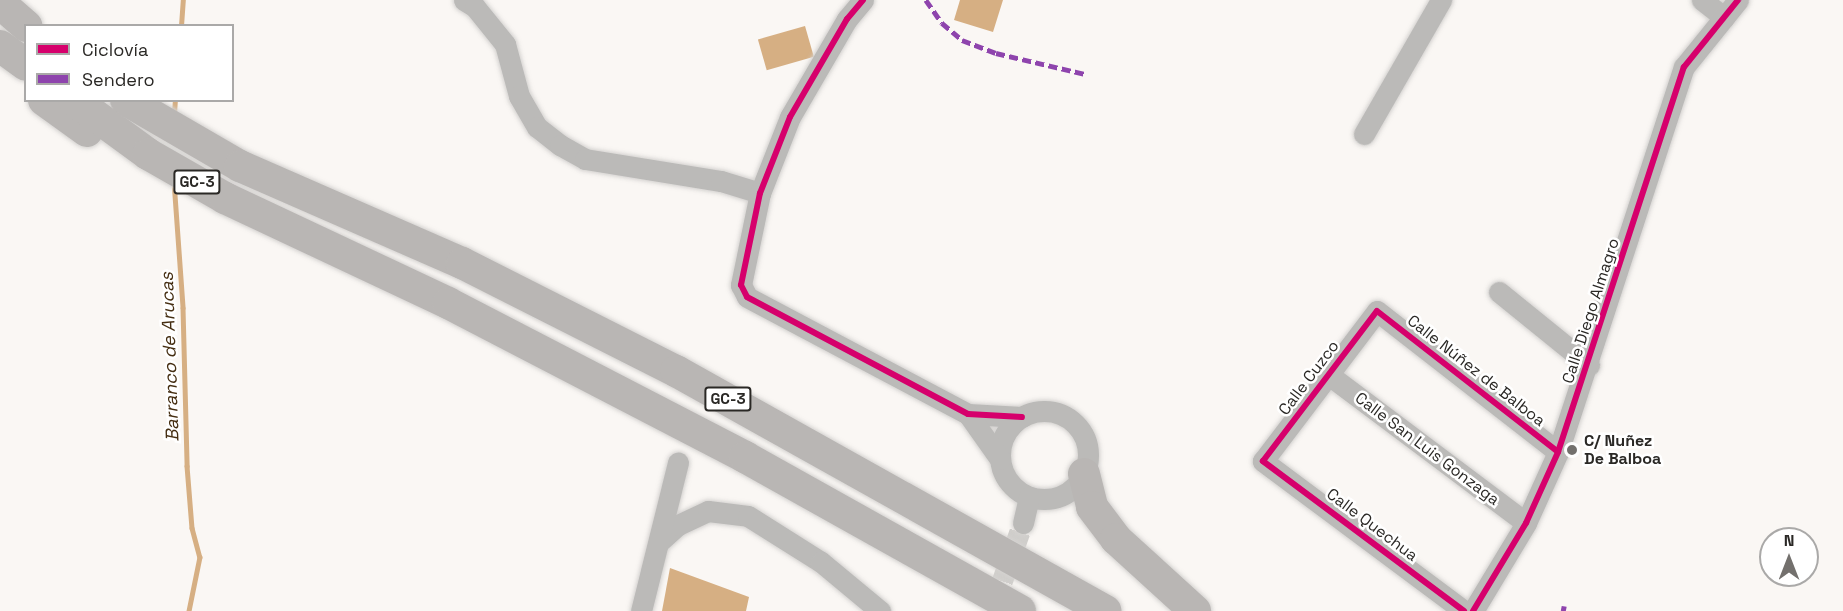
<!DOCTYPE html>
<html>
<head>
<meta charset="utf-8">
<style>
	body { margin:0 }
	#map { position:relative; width:1843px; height:611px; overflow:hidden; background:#faf7f4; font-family:"Space Grotesk",sans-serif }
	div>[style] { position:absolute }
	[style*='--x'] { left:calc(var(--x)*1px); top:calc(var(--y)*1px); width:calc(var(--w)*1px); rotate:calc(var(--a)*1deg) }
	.water>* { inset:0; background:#d6af83; transform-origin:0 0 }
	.stream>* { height:4.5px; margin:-2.25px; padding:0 2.25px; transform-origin:2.25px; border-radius:2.25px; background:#d6af83 }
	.minor-tunnel>* { height:21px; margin-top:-10.5px; transform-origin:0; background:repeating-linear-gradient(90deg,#d0cecb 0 21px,transparent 0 31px) }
	.roads { filter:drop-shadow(0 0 2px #d4d2d0) drop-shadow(0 0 2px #d4d2d0) }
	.minor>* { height:21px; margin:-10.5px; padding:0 10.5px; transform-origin:10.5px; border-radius:10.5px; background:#bbbab8 }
	.minor>.ring { margin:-10.5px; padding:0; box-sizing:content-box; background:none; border:21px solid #bbbab8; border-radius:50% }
	.highway>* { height:32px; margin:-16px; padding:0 16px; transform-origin:16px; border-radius:16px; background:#b9b6b4 }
	.quiet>* { height:4.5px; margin-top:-2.25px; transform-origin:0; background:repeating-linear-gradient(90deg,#8e44ad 0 9px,transparent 0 13.5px) }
	.cycleway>* { height:6px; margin:-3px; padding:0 3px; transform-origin:3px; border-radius:3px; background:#d6006c }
	.dots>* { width:16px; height:16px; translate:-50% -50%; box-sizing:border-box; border:3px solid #fff; border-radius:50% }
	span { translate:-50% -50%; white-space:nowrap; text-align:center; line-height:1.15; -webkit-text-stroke:5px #fff; paint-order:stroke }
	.shield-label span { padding:2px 4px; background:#fff; border:2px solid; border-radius:4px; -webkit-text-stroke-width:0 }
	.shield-label { font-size:15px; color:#2a2825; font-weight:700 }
	.street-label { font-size:16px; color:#2a2825 }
	.poi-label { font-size:16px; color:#2a2825; font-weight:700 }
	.left { translate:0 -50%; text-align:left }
	.water-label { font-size:18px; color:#452e12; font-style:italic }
	.legend { position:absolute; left:24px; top:24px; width:210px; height:78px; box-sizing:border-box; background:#fff; border:2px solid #aaa9a8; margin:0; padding:8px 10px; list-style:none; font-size:18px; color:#2a2825 }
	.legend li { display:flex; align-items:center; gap:12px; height:30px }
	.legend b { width:30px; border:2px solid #aaa9a8 }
	.north { position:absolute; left:1759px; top:527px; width:60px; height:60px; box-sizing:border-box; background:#fff; border:2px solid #aaa9a8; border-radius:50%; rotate:0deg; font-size:16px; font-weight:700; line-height:24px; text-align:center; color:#2a2825 }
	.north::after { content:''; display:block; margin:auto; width:21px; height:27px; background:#73706d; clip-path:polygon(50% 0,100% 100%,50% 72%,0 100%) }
</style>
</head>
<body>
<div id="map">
	<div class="water">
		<div style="clip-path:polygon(960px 0,1003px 0,993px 32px,954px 20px)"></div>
		<div style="left:805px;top:26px;width:32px;height:49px;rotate:74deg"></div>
		<div style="clip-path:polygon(670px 568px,749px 597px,746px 611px,662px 611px)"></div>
	</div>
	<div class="stream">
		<div style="--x:181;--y:26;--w:26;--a:-86"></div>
		<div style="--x:174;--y:113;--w:13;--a:-86"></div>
		<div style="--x:174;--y:181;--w:127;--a:85.9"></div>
		<div style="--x:183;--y:308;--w:158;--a:88.5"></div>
		<div style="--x:187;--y:466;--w:62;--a:85.4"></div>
		<div style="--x:192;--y:528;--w:30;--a:75"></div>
		<div style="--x:200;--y:557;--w:55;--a:101.5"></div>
	</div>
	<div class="minor-tunnel">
		<div style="--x:992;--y:610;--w:92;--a:-70.4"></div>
	</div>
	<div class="roads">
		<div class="minor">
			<div style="--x:464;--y:0;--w:13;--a:32"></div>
			<div style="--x:475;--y:7;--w:48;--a:51"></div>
			<div style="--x:505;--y:44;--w:54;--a:74.9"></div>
			<div style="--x:519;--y:96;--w:36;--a:60"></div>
			<div style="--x:537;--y:127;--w:29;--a:38"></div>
			<div style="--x:560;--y:145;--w:29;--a:29"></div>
			<div style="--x:585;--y:159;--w:138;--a:9.2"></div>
			<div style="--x:721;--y:181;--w:41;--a:17.1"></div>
			<div style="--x:863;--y:0;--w:25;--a:130"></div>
			<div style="--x:847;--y:19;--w:113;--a:120.2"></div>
			<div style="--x:790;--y:117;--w:82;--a:111.5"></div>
			<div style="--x:760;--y:193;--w:94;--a:101.7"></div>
			<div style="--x:741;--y:285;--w:13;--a:63"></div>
			<div style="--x:747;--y:297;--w:250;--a:27.9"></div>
			<div style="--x:968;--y:414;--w:54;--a:3.2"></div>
			<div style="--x:1702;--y:0;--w:28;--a:38"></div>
			<div style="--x:1364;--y:134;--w:155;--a:-60.1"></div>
			<div style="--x:1499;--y:292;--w:116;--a:39"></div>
			<div style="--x:1329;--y:375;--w:246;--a:36.9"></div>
			<div class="ring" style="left:1000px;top:411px;width:67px;height:67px"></div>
			<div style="--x:968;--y:414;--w:55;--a:54.6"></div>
			<div style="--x:1023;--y:523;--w:27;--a:-77"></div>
			<div style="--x:659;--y:542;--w:25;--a:-42"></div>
			<div style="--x:678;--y:525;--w:33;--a:-25"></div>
			<div style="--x:708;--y:511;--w:40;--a:7.1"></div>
			<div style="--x:748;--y:516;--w:86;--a:32.2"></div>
			<div style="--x:821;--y:562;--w:77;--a:39.7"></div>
			<div style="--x:641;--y:611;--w:153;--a:-76"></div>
			<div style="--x:1464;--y:611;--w:251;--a:-143.3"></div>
			<div style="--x:1263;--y:461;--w:188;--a:-52.8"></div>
			<div style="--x:1377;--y:311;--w:229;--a:37.9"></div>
			<div style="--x:1473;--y:611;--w:103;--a:-58.9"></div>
			<div style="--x:1526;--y:523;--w:78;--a:-65.7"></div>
			<div style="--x:1558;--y:452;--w:405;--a:-71.9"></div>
			<div style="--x:1684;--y:67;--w:86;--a:-51.1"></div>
		</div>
		<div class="highway">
			<div style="--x:0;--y:3;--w:35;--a:41"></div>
			<div style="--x:0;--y:46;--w:32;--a:36"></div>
			<div style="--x:44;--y:100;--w:53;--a:35.8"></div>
			<div style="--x:74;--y:100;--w:92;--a:36.1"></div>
			<div style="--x:148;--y:154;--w:89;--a:29.7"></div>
			<div style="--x:225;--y:198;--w:246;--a:25.2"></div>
			<div style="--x:448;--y:303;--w:335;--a:27.4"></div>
			<div style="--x:745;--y:457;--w:315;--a:29.2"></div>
			<div style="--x:126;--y:100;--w:132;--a:30.1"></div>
			<div style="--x:240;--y:166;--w:242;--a:23.6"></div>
			<div style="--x:462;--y:263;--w:240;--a:26.8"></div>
			<div style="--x:676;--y:371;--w:492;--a:29.2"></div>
			<div style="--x:1084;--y:474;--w:34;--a:76"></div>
			<div style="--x:1092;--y:507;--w:40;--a:53"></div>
			<div style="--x:1116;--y:539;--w:107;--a:42.3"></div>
		</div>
	</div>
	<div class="quiet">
		<div style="--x:926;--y:0;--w:28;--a:55"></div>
		<div style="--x:942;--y:23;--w:26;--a:40"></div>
		<div style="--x:962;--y:40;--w:36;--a:21"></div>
		<div style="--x:996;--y:53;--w:91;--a:13.3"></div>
		<div style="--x:1563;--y:611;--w:5;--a:-79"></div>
	</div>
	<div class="cycleway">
		<div style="--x:863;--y:0;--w:25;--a:130"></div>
		<div style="--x:847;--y:19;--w:113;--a:120.2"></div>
		<div style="--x:790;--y:117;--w:82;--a:111.5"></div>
		<div style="--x:760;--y:193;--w:94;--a:101.7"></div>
		<div style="--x:741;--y:285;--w:13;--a:63"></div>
		<div style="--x:747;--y:297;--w:250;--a:27.9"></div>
		<div style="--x:968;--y:414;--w:54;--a:3.2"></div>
		<div style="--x:1464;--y:611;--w:251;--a:-143.3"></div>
		<div style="--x:1263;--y:461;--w:188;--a:-52.8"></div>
		<div style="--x:1377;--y:311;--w:229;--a:37.9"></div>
		<div style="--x:1473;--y:611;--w:103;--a:-58.9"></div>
		<div style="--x:1526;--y:523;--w:78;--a:-65.7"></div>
		<div style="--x:1558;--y:452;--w:405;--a:-71.9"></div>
		<div style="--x:1684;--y:67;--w:86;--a:-51.1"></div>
	</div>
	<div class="dots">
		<div style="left:1572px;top:450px;background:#73706d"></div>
	</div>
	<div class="shield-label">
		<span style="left:197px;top:182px">GC-3</span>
		<span style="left:728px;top:399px">GC-3</span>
	</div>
	<div class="street-label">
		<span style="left:1591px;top:311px;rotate:-72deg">Calle Diego Almagro</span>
		<span style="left:1476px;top:371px;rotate:38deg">Calle Núñez de Balboa</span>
		<span style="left:1309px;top:378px;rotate:-53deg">Calle Cuzco</span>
		<span style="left:1427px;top:449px;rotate:37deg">Calle San Luis Gonzaga</span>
		<span style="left:1372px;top:525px;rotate:37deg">Calle Quechua</span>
	</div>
	<div class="poi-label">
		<span class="left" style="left:1584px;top:450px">C/ Nuñez<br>De Balboa</span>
	</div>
	<div class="water-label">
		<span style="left:170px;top:357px;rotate:-92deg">Barranco de Arucas</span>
	</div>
	<ul class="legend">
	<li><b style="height:8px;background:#d6006c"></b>Ciclovía</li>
	<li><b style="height:8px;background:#8e44ad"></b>Sendero</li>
	</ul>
	<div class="north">N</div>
</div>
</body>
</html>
